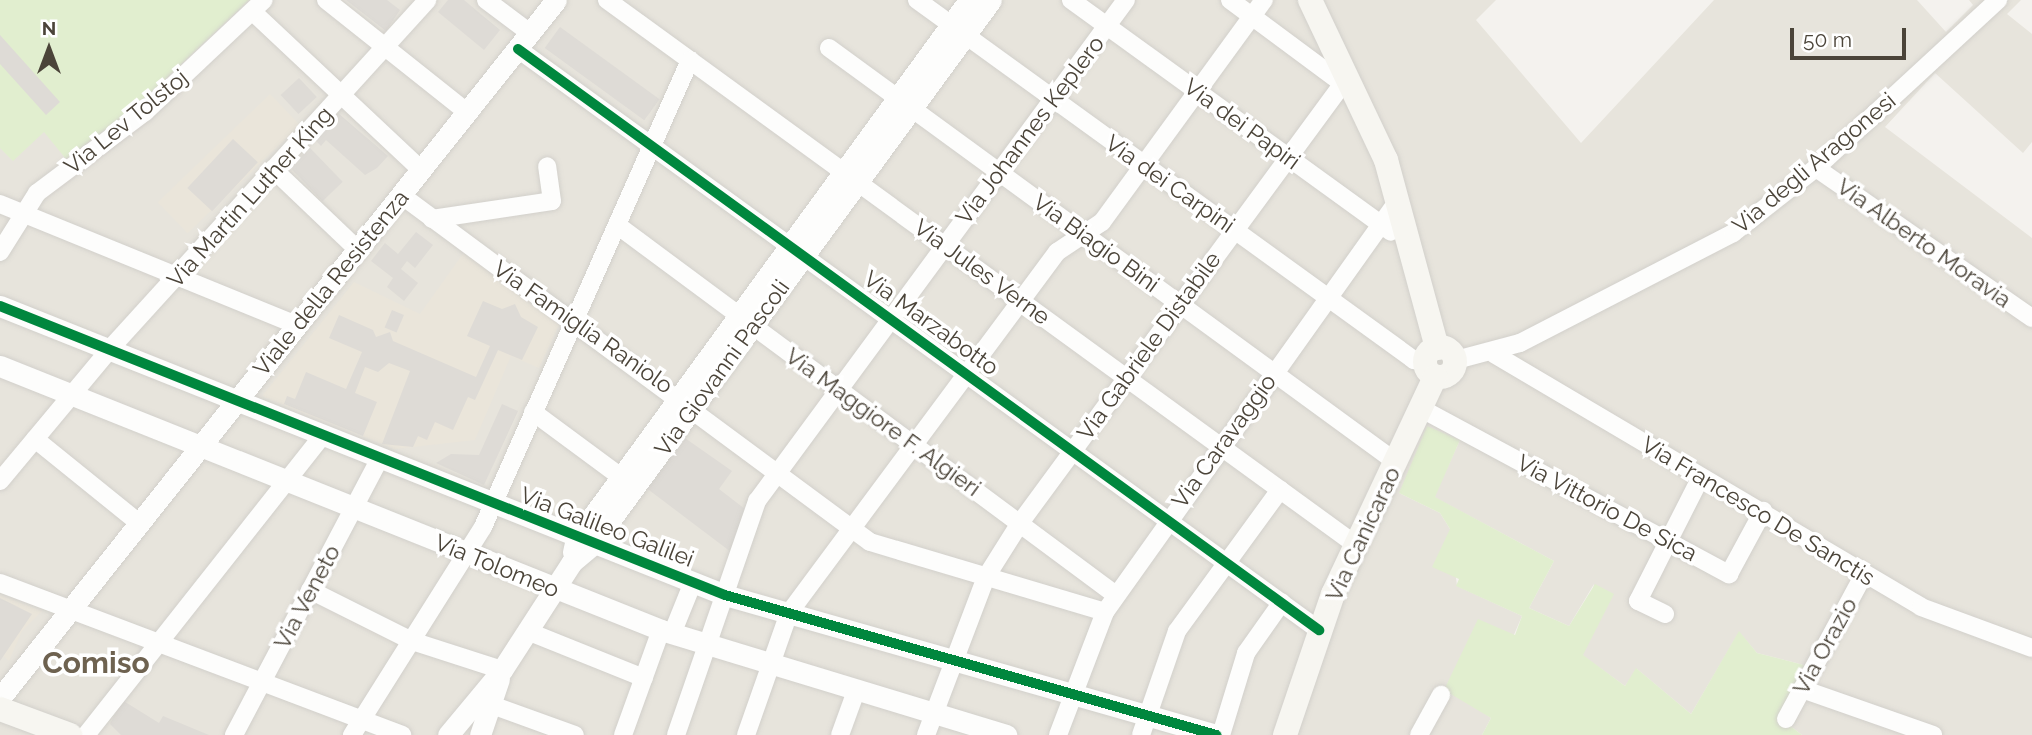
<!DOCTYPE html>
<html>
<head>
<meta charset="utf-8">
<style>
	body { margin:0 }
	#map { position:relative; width:2032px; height:735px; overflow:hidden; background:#f4f2ee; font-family:Raleway,sans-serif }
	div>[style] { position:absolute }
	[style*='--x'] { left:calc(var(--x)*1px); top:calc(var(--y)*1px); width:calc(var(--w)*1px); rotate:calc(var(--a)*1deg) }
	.residential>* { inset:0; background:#e7e4dc }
	.education>* { inset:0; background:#eae5da; transform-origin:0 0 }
	.green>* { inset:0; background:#e1eecf }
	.building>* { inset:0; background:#dedbd6; transform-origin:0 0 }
	.roads { filter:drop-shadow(0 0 2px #d2d0cb) drop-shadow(0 0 2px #d2d0cb) }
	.minor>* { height:18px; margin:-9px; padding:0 9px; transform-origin:9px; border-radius:9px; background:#fdfdfc }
	.tertiary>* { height:21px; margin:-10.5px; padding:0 10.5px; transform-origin:10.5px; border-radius:10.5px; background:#fdfdfc }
	.secondary>* { height:24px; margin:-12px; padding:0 12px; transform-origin:12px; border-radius:12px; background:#f7f6f1 }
	.secondary>.ring { margin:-12px; padding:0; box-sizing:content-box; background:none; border:24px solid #f7f6f1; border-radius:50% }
	.cycleway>* { height:10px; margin:-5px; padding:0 5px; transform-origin:5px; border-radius:5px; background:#00873e }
	span { translate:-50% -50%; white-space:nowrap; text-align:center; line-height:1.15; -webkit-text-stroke:7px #fff; paint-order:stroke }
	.street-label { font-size:23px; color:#4b4439 }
	.district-label { font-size:30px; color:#6e6250; font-weight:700 }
	.north { position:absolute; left:14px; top:14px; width:70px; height:70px; -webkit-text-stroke:5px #fff; paint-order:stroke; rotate:0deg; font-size:19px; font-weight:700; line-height:28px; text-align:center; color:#4b4439 }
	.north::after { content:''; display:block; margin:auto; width:24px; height:32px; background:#4b4439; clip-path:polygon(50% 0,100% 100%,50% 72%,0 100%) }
	.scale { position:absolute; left:1790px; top:28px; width:116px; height:32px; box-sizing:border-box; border:4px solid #4b4439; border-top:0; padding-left:9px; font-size:21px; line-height:24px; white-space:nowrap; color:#4b4439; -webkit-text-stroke:5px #fff; paint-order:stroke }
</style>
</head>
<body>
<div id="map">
	<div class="residential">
		<div style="clip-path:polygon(0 0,1496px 0,1476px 20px,1581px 143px,1714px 0,1917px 0,1946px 32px,1973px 5px,1969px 0,2021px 0,2007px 14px,2032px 34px,2032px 142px,2023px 153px,1935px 73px,1885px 127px,2032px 238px,2032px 735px,1802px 735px,1780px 718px,1804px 665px,1757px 653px,1739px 632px,1691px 714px,1637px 669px,1625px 686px,1582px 655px,1594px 584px,1569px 626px,1529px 608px,1554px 561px,1434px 497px,1460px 440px,1399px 493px,1440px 513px,1450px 529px,1457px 586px,1522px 616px,1481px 711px,1491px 718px,1482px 735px,0 735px)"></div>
	</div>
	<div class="education">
		<div style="left:270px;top:94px;width:43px;height:156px;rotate:46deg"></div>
		<div style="clip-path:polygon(465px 251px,562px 318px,539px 368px,511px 356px,475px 440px,395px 449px,262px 396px,354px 282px,420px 314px)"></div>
		<div style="clip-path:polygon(0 595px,42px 611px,22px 631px,9px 661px,0 653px)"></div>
	</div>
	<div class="green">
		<div style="clip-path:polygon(0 0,249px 0,137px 106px,66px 159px,44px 132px,13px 161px,0 148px)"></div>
		<div style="clip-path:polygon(1427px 426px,1460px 440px,1435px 497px,1554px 561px,1529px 608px,1569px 626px,1595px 584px,1614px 594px,1583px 655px,1625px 686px,1636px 668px,1691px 714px,1739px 631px,1757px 653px,1804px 665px,1780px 718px,1802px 735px,1482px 735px,1491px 718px,1444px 690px,1478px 619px,1515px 635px,1522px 616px,1456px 586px,1459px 579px,1432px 567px,1450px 529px,1440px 513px,1399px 493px)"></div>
	</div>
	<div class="building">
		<div style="clip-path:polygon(346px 0,387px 0,400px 10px,386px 31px)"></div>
		<div style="clip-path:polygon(448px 0,464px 0,500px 30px,484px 50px,438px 12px)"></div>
		<div style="left:560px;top:27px;width:123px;height:26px;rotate:36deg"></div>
		<div style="clip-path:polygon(0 35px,60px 102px,46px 115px,0 64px)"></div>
		<div style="left:299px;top:78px;width:26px;height:25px;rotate:47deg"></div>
		<div style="clip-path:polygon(338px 113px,388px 156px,377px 168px,365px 175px,326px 140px,321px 146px,313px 138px)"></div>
		<div style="left:233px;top:139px;width:34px;height:67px;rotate:43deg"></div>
		<div style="left:310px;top:148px;width:47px;height:28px;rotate:46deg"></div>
		<div style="clip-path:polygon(416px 232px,433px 245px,415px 268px,407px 261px,401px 269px,418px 283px,404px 301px,387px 287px,393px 278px,371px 261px,385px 243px,398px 254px)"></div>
		<div style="clip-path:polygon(483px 301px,502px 309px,515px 304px,521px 317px,538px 327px,522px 360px,498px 350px,475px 400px,468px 397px,453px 430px,435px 422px,427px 440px,418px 436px,413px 447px,382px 444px,410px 371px,389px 363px,378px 372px,365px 367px,355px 393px,377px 402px,363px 436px,284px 404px,287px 396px,295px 399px,306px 372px,346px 389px,362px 352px,329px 338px,339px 315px,373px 330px,376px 337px,390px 332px,393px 341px,476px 377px,490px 346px,467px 336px)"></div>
		<div style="left:392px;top:310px;width:13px;height:19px;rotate:23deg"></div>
		<div style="clip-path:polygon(502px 404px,518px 411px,484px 485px,436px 463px,451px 454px,479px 455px)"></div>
		<div style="clip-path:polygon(682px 436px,732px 471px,719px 489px,745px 509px,731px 552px,645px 487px)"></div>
		<div style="clip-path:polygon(0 598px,32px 614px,0 661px)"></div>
		<div style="clip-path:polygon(122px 700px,159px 723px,163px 716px,209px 735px,121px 735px,110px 724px)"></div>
	</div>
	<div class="roads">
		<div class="minor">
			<div style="--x:326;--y:0;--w:180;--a:38.5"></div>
			<div style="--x:486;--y:0;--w:55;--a:36.9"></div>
			<div style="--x:607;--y:0;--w:926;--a:36.04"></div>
			<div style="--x:917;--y:0;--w:614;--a:35.92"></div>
			<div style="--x:1414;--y:360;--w:11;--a:10"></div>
			<div style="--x:1071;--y:0;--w:395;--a:35.9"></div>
			<div style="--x:1230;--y:0;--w:136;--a:36.6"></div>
			<div style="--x:253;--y:12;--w:231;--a:43.2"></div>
			<div style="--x:829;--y:48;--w:702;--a:36.14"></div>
			<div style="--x:518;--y:49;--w:990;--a:35.96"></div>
			<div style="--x:1816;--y:168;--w:263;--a:34.8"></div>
			<div style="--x:273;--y:169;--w:116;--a:43.6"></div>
			<div style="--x:401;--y:195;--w:583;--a:36.5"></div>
			<div style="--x:870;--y:542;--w:245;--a:16.6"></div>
			<div style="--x:0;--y:204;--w:321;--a:22.2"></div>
			<div style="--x:432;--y:219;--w:121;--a:-8.5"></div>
			<div style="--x:552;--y:201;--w:35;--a:-98"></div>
			<div style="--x:617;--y:225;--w:621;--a:36.56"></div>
			<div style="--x:0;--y:252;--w:70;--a:-57.9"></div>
			<div style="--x:37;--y:193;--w:135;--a:-36.9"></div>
			<div style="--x:145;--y:112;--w:163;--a:-43.3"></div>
			<div style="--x:1494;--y:354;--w:496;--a:30.6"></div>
			<div style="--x:1921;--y:607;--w:118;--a:20.3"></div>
			<div style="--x:1456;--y:360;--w:66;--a:-14.9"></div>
			<div style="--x:1520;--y:343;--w:240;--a:-27.3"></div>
			<div style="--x:1733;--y:233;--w:105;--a:-38.1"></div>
			<div style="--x:1816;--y:168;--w:248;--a:-42.7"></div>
			<div style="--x:1422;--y:409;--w:349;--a:28.3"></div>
			<div style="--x:1729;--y:574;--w:72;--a:-61.6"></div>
			<div style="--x:533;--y:412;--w:109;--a:36.5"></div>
			<div style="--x:35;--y:439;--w:134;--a:38.9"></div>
			<div style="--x:0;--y:481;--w:170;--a:-50.2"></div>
			<div style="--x:109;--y:350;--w:473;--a:-47.7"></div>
			<div style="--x:0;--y:583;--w:430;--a:20.7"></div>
			<div style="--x:310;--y:590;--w:114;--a:26.6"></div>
			<div style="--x:412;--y:641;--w:95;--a:17.9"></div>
			<div style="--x:1665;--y:614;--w:30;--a:-154"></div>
			<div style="--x:1638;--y:601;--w:139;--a:-63.1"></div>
			<div style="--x:527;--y:631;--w:126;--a:21.9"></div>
			<div style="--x:672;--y:634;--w:56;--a:-68"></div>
			<div style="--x:1802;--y:689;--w:139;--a:19.3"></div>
			<div style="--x:492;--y:705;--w:88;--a:19.9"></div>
			<div style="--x:1786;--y:719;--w:165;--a:-61.7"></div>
			<div style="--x:86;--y:735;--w:382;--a:-51.7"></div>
			<div style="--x:234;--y:735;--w:313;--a:-62.2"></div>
			<div style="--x:352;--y:735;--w:246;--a:-57.8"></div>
			<div style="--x:483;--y:527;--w:511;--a:-66.09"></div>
			<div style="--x:623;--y:735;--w:112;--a:-70.1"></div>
			<div style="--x:676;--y:735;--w:248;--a:-70.9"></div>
			<div style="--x:757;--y:501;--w:622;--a:-53.63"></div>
			<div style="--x:746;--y:735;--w:129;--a:-70.6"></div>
			<div style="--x:789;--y:613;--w:450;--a:-53.4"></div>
			<div style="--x:1057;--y:252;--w:54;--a:-33.7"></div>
			<div style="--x:1102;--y:222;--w:275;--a:-53.9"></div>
			<div style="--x:840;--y:735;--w:47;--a:-70"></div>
			<div style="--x:926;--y:735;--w:169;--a:-69.2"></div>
			<div style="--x:986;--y:577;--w:64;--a:-57.8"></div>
			<div style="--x:1020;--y:523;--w:552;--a:-53.69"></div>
			<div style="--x:1058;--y:735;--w:132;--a:-69.1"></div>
			<div style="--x:1105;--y:612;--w:507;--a:-54.55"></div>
			<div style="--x:1141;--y:735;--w:110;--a:-70.9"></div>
			<div style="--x:1177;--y:631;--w:175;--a:-53.9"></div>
			<div style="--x:1221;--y:735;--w:86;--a:-73"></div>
			<div style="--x:1246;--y:653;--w:62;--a:-54.8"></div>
			<div style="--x:1419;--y:735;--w:46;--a:-61.2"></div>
		</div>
		<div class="tertiary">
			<div style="--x:0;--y:306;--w:780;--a:21.73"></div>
			<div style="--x:725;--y:595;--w:511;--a:15.91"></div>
			<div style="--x:0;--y:366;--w:712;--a:21.77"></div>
			<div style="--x:661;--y:630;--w:361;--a:16.9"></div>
			<div style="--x:573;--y:552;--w:13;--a:-77"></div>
			<div style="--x:576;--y:539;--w:667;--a:-53.9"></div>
			<div style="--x:0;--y:698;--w:892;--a:-51.46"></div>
			<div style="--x:448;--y:735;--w:85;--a:-50.3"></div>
			<div style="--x:502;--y:670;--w:129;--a:-57.1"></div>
			<div style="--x:572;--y:562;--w:26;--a:-40"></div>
			<div style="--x:592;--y:545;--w:675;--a:-53.79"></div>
			<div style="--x:480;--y:735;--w:59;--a:-71.3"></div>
		</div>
		<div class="secondary">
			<div style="--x:1310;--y:0;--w:177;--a:64.6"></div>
			<div style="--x:1386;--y:160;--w:195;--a:74.8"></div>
			<div class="ring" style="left:1425px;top:347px;width:6px;height:6px"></div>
			<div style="--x:0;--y:709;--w:75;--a:20.4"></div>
			<div style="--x:1285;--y:735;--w:149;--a:-71.2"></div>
			<div style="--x:1333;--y:594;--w:240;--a:-64.8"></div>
		</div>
	</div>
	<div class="cycleway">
		<div style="--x:518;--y:49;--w:990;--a:35.96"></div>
		<div style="--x:0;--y:306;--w:780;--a:21.73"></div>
		<div style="--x:725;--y:595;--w:511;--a:15.91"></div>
	</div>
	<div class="street-label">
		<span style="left:126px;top:122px;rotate:-39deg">Via Lev Tolstoj</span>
		<span style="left:1242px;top:124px;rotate:36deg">Via dei Papiri</span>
		<span style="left:1030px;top:130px;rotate:-53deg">Via Johannes Keplero</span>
		<span style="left:1814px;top:163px;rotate:-40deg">Via degli Aragonesi</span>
		<span style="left:1170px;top:184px;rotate:35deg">Via dei Carpini</span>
		<span style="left:250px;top:197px;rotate:-48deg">Via Martin Luther King</span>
		<span style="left:1096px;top:243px;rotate:36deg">Via Biagio Bini</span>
		<span style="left:1924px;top:243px;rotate:35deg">Via Alberto Moravia</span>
		<span style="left:982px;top:272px;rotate:36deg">Via Jules Verne</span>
		<span style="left:331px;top:283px;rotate:-51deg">Viale della Resistenza</span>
		<span style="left:931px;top:323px;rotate:36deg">Via Marzabotto</span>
		<span style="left:583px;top:327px;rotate:35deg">Via Famiglia Raniolo</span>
		<span style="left:1149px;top:346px;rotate:-54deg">Via Gabriele Distabile</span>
		<span style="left:722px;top:368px;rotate:-54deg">Via Giovanni Pascoli</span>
		<span style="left:883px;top:422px;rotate:36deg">Via Maggiore F. Algieri</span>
		<span style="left:1224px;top:441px;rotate:-54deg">Via Caravaggio</span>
		<span style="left:1607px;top:508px;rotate:28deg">Via Vittorio De Sica</span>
		<span style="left:1758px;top:511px;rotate:31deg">Via Francesco De Sanctis</span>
		<span style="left:607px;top:527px;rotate:21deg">Via Galileo Galilei</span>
		<span style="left:1363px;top:534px;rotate:-65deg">Via Canicarao</span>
		<span style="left:497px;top:566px;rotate:22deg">Via Tolomeo</span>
		<span style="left:307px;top:597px;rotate:-62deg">Via Veneto</span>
		<span style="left:1825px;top:646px;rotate:-61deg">Via Orazio</span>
	</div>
	<div class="district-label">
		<span style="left:96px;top:663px">Comiso</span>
	</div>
	<div class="north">N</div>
	<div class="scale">50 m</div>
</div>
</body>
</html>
